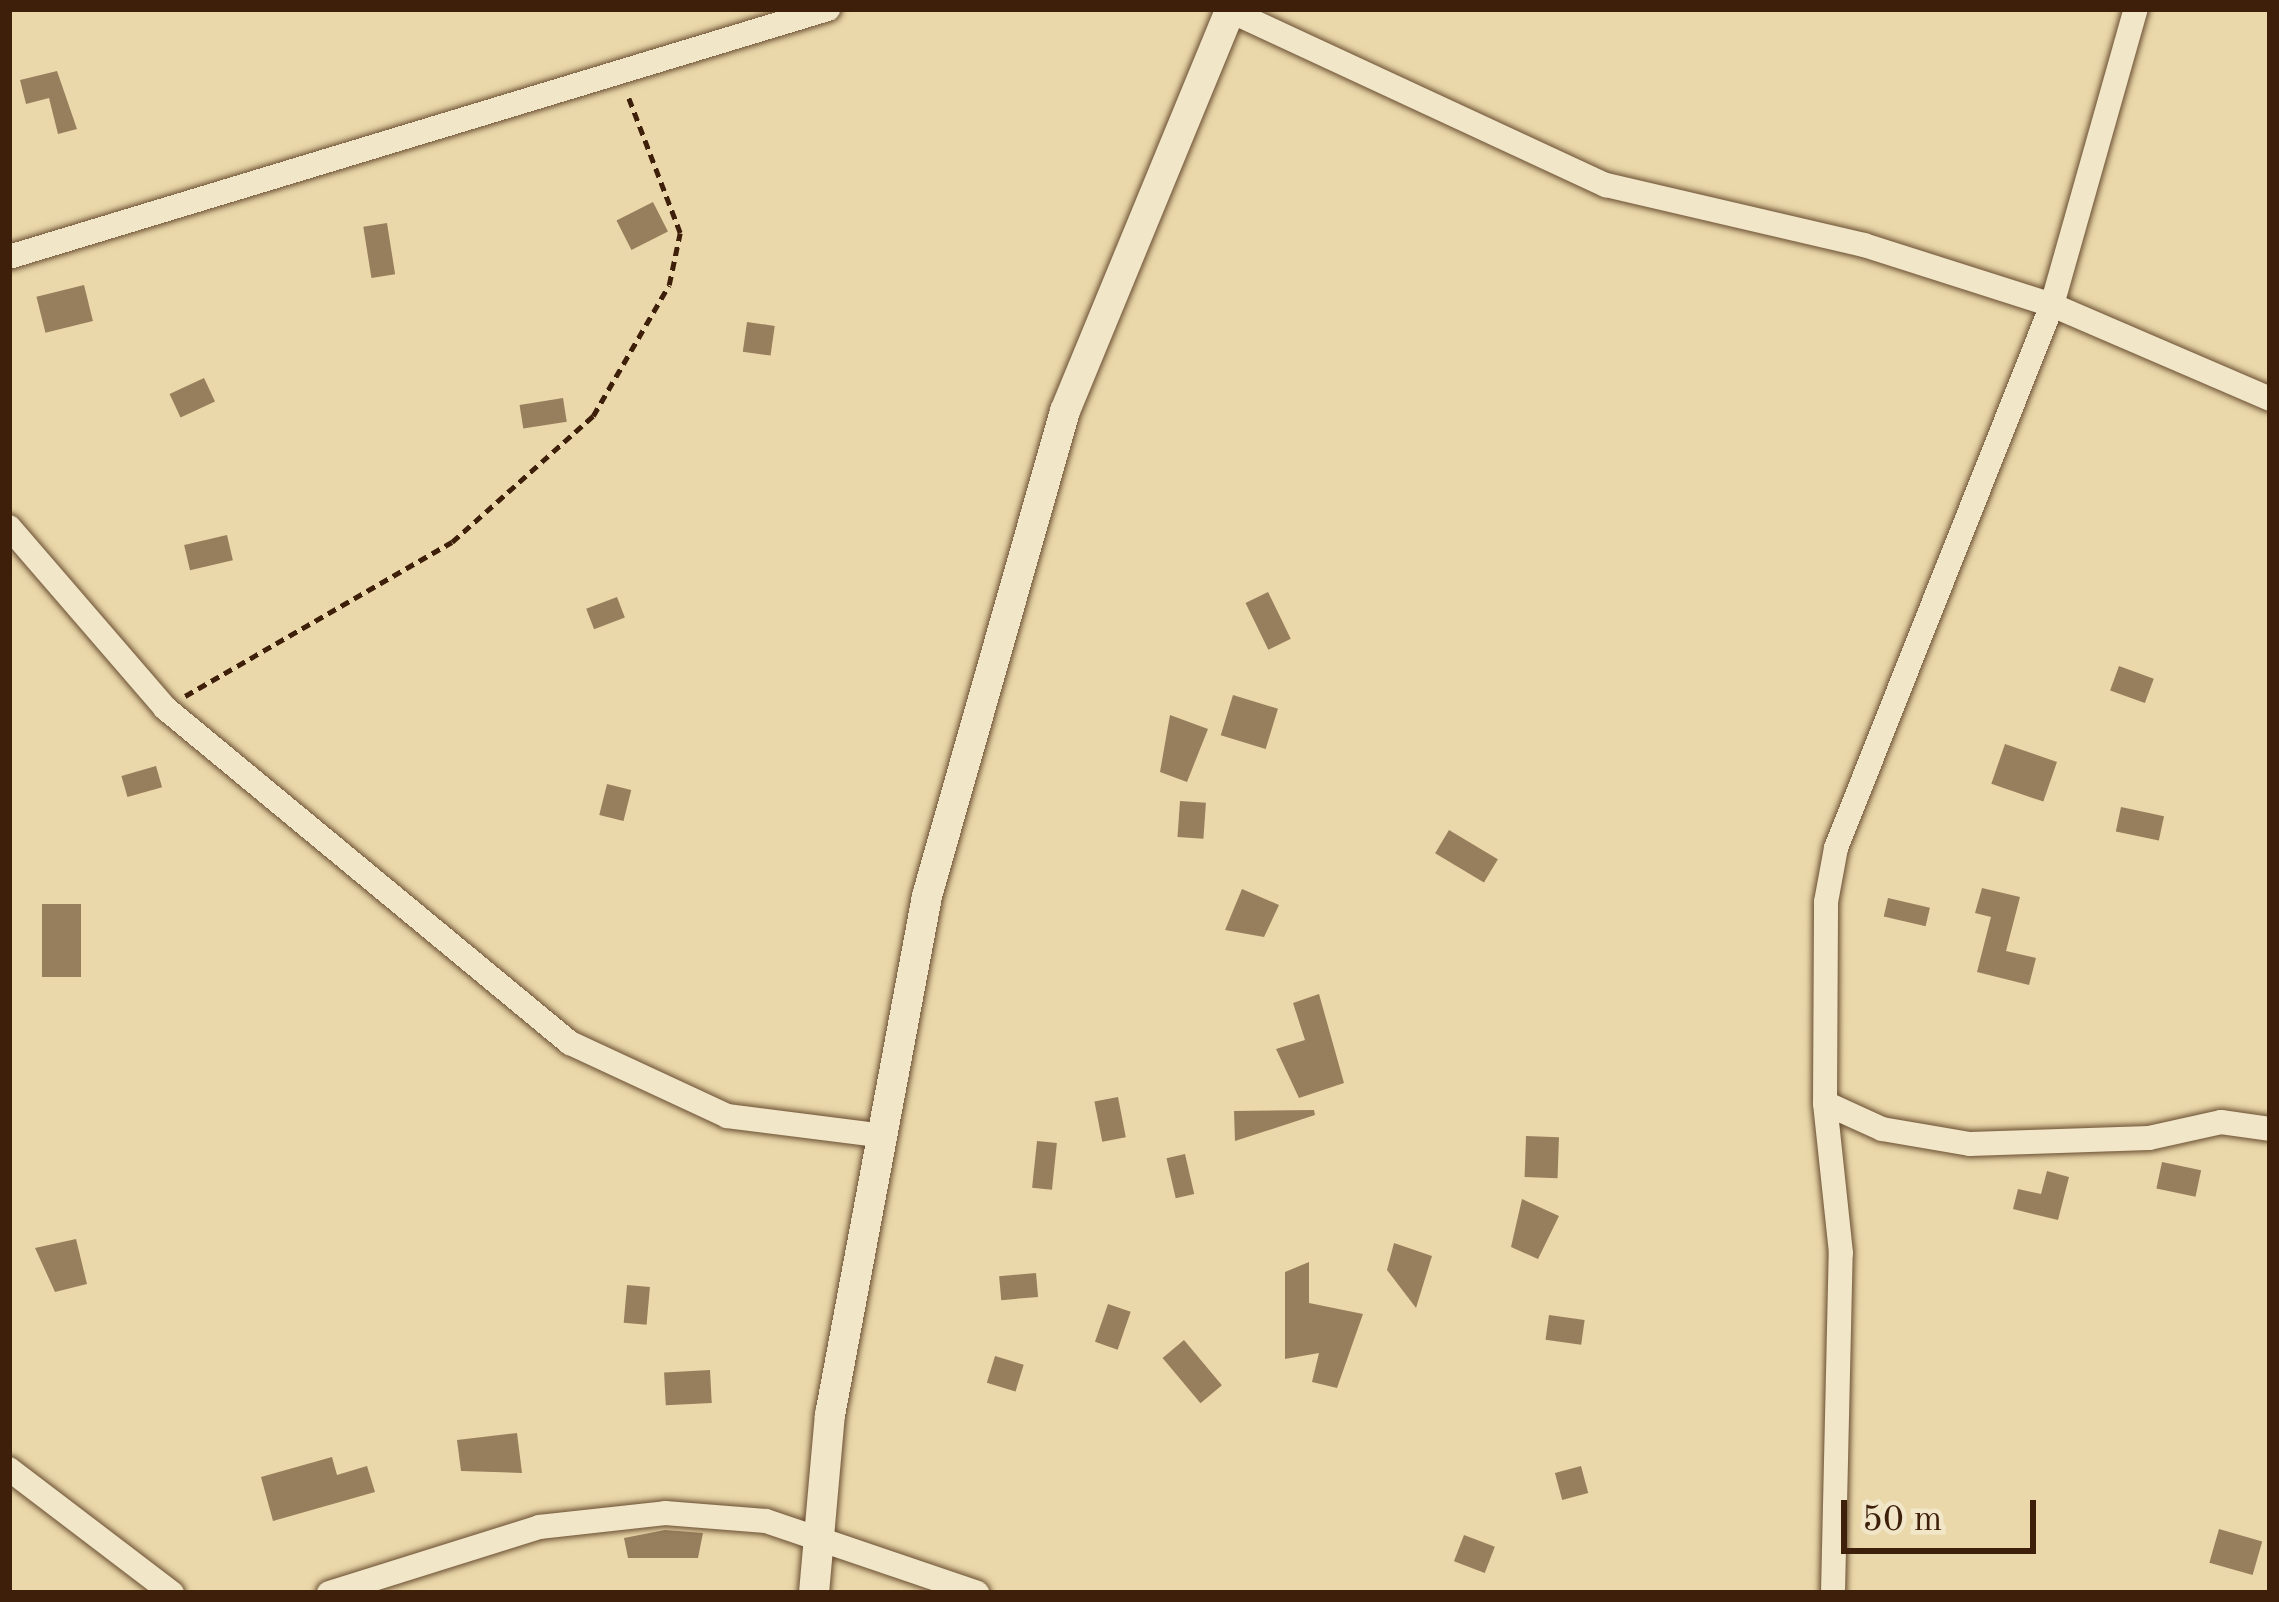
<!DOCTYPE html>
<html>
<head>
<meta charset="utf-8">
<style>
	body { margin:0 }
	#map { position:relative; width:2279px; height:1602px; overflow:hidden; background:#ead8aa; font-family:"Old Standard TT",serif }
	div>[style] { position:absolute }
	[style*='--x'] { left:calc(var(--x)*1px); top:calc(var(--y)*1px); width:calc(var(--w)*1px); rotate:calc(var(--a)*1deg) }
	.building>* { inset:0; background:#977f5d; transform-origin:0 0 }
	.path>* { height:4.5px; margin-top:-2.25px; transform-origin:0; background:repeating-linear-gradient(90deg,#3e1f09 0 9px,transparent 0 15px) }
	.roads { filter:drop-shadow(0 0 3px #694d31) drop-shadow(0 0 3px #694d31) }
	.minor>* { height:24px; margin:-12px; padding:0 12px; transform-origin:12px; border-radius:12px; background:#f1e6c8 }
	.tertiary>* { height:30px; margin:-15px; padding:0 15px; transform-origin:15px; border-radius:15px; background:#f1e6c8 }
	span { translate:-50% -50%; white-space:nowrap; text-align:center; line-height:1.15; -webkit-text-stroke:9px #f1e6c8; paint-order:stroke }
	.frame { position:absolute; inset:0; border:12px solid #3e1f09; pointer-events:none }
	.scale { position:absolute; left:1841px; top:1500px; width:195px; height:54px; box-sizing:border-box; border:6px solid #3e1f09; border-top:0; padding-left:15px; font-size:36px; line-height:42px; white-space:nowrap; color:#3e1f09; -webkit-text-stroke:9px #f1e6c8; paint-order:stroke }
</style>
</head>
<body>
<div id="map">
	<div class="building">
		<div style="clip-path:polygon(57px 71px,77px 129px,58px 134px,49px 98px,26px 104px,20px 80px)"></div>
		<div style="left:653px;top:202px;width:33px;height:41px;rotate:63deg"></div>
		<div style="left:387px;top:223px;width:52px;height:24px;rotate:81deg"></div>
		<div style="left:84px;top:285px;width:37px;height:49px;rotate:76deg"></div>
		<div style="left:747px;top:322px;width:28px;height:30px;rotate:8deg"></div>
		<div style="left:204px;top:378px;width:26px;height:38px;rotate:65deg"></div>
		<div style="left:563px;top:398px;width:24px;height:44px;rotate:81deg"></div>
		<div style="left:227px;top:535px;width:26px;height:44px;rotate:77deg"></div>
		<div style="left:1268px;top:592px;width:52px;height:25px;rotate:64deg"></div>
		<div style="left:617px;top:597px;width:22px;height:33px;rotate:69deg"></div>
		<div style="left:2119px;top:666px;width:37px;height:26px;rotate:20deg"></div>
		<div style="left:1233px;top:695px;width:47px;height:42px;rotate:17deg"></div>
		<div style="clip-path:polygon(1170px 715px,1208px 729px,1187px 782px,1160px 772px)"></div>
		<div style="left:2005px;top:744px;width:55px;height:42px;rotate:19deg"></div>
		<div style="left:156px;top:766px;width:22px;height:36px;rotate:74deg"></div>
		<div style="left:607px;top:784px;width:25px;height:32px;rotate:14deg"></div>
		<div style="left:1180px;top:801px;width:26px;height:36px;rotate:4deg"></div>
		<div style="left:2121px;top:807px;width:44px;height:25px;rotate:12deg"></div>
		<div style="left:1449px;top:830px;width:57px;height:27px;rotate:31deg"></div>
		<div style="clip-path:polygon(1982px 888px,2020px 897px,2006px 951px,2036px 958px,2029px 985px,1977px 972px,1991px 917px,1975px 913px)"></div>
		<div style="clip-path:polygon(1242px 889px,1279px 905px,1264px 937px,1225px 930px)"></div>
		<div style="left:1888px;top:898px;width:43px;height:19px;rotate:13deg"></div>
		<div style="left:42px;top:904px;width:39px;height:73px"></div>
		<div style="clip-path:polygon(1319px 994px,1344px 1083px,1299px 1098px,1276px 1049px,1305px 1040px,1293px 1003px)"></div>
		<div style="left:1118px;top:1097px;width:41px;height:24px;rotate:79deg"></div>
		<div style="clip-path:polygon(1314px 1110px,1315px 1115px,1235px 1141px,1234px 1111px)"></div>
		<div style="left:1526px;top:1136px;width:33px;height:41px;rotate:2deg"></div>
		<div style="left:1037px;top:1141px;width:20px;height:47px;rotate:6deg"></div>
		<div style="left:1185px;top:1154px;width:41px;height:19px;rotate:77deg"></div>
		<div style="left:2162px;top:1162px;width:40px;height:27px;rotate:12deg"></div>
		<div style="clip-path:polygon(2047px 1171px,2069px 1177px,2058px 1220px,2013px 1209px,2018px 1189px,2041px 1194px)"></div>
		<div style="clip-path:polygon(1522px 1199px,1559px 1216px,1538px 1259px,1511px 1247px)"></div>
		<div style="clip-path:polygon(76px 1239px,87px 1284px,55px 1292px,35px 1248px)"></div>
		<div style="clip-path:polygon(1394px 1243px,1432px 1256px,1416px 1308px,1387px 1270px)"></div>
		<div style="clip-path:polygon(1309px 1262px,1309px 1303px,1363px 1314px,1337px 1388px,1312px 1382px,1319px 1353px,1285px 1359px,1285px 1272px)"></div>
		<div style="left:1036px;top:1273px;width:24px;height:37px;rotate:85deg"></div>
		<div style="left:627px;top:1285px;width:23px;height:38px;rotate:5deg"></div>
		<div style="left:1108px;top:1304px;width:24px;height:40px;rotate:19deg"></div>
		<div style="left:1549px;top:1315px;width:36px;height:25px;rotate:8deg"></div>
		<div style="left:1184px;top:1340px;width:59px;height:28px;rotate:50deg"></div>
		<div style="left:995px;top:1356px;width:30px;height:28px;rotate:17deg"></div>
		<div style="left:710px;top:1370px;width:33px;height:46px;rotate:87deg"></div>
		<div style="clip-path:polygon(517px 1433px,522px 1473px,461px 1471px,457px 1440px)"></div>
		<div style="clip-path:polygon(332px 1457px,337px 1475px,367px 1466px,375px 1492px,273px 1521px,261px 1477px)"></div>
		<div style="left:1581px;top:1466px;width:28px;height:27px;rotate:75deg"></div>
		<div style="left:2219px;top:1529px;width:45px;height:35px;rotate:16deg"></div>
		<div style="clip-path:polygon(665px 1530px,703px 1533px,698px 1558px,628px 1558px,624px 1538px)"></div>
		<div style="left:1464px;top:1535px;width:33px;height:28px;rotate:21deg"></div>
	</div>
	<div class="path">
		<div style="--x:185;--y:696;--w:308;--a:-30"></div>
		<div style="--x:452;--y:542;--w:189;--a:-41.8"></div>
		<div style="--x:593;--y:416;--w:151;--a:-59.9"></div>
		<div style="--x:669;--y:285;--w:53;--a:-78.1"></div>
		<div style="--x:680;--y:233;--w:149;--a:-110.9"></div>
	</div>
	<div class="roads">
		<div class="minor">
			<div style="--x:1226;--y:9;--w:419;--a:24.9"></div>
			<div style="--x:1606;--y:185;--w:265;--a:13.1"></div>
			<div style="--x:1864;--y:245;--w:197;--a:17.7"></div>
			<div style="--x:2052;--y:305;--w:237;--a:23.3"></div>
			<div style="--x:9;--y:257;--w:856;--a:-16.85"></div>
			<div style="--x:9;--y:527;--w:239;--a:49.2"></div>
			<div style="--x:165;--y:708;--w:526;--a:39.6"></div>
			<div style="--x:570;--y:1043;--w:173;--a:24.9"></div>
			<div style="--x:727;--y:1116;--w:152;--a:7.2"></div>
			<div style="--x:1825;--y:1103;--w:63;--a:24.5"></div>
			<div style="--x:1882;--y:1129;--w:89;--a:9.7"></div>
			<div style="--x:1970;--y:1144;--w:179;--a:-1.9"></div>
			<div style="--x:2149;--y:1138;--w:74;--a:-12.5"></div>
			<div style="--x:2221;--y:1122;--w:49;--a:8.1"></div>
			<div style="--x:9;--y:1469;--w:205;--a:37.3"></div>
			<div style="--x:329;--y:1593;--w:220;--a:-17.4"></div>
			<div style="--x:539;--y:1527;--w:127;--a:-6.3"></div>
			<div style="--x:665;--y:1513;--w:101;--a:4.5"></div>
			<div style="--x:766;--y:1521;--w:223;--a:18.8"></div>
			<div style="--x:1833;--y:1593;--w:340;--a:-88.7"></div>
			<div style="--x:1841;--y:1253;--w:151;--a:-96.1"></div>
			<div style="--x:1825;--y:1103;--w:201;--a:-89.7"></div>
			<div style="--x:1826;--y:902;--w:55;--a:-79.5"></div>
			<div style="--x:1836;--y:848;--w:584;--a:-68.31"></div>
			<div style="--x:2052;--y:305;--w:308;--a:-74.2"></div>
		</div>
		<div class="tertiary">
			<div style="--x:814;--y:1593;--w:179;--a:-84.9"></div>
			<div style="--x:830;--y:1415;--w:528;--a:-79.41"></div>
			<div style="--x:927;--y:896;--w:504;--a:-74.12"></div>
			<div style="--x:1065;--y:411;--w:435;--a:-67.6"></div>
		</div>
	</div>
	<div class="frame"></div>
	<div class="scale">50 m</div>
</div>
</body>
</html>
